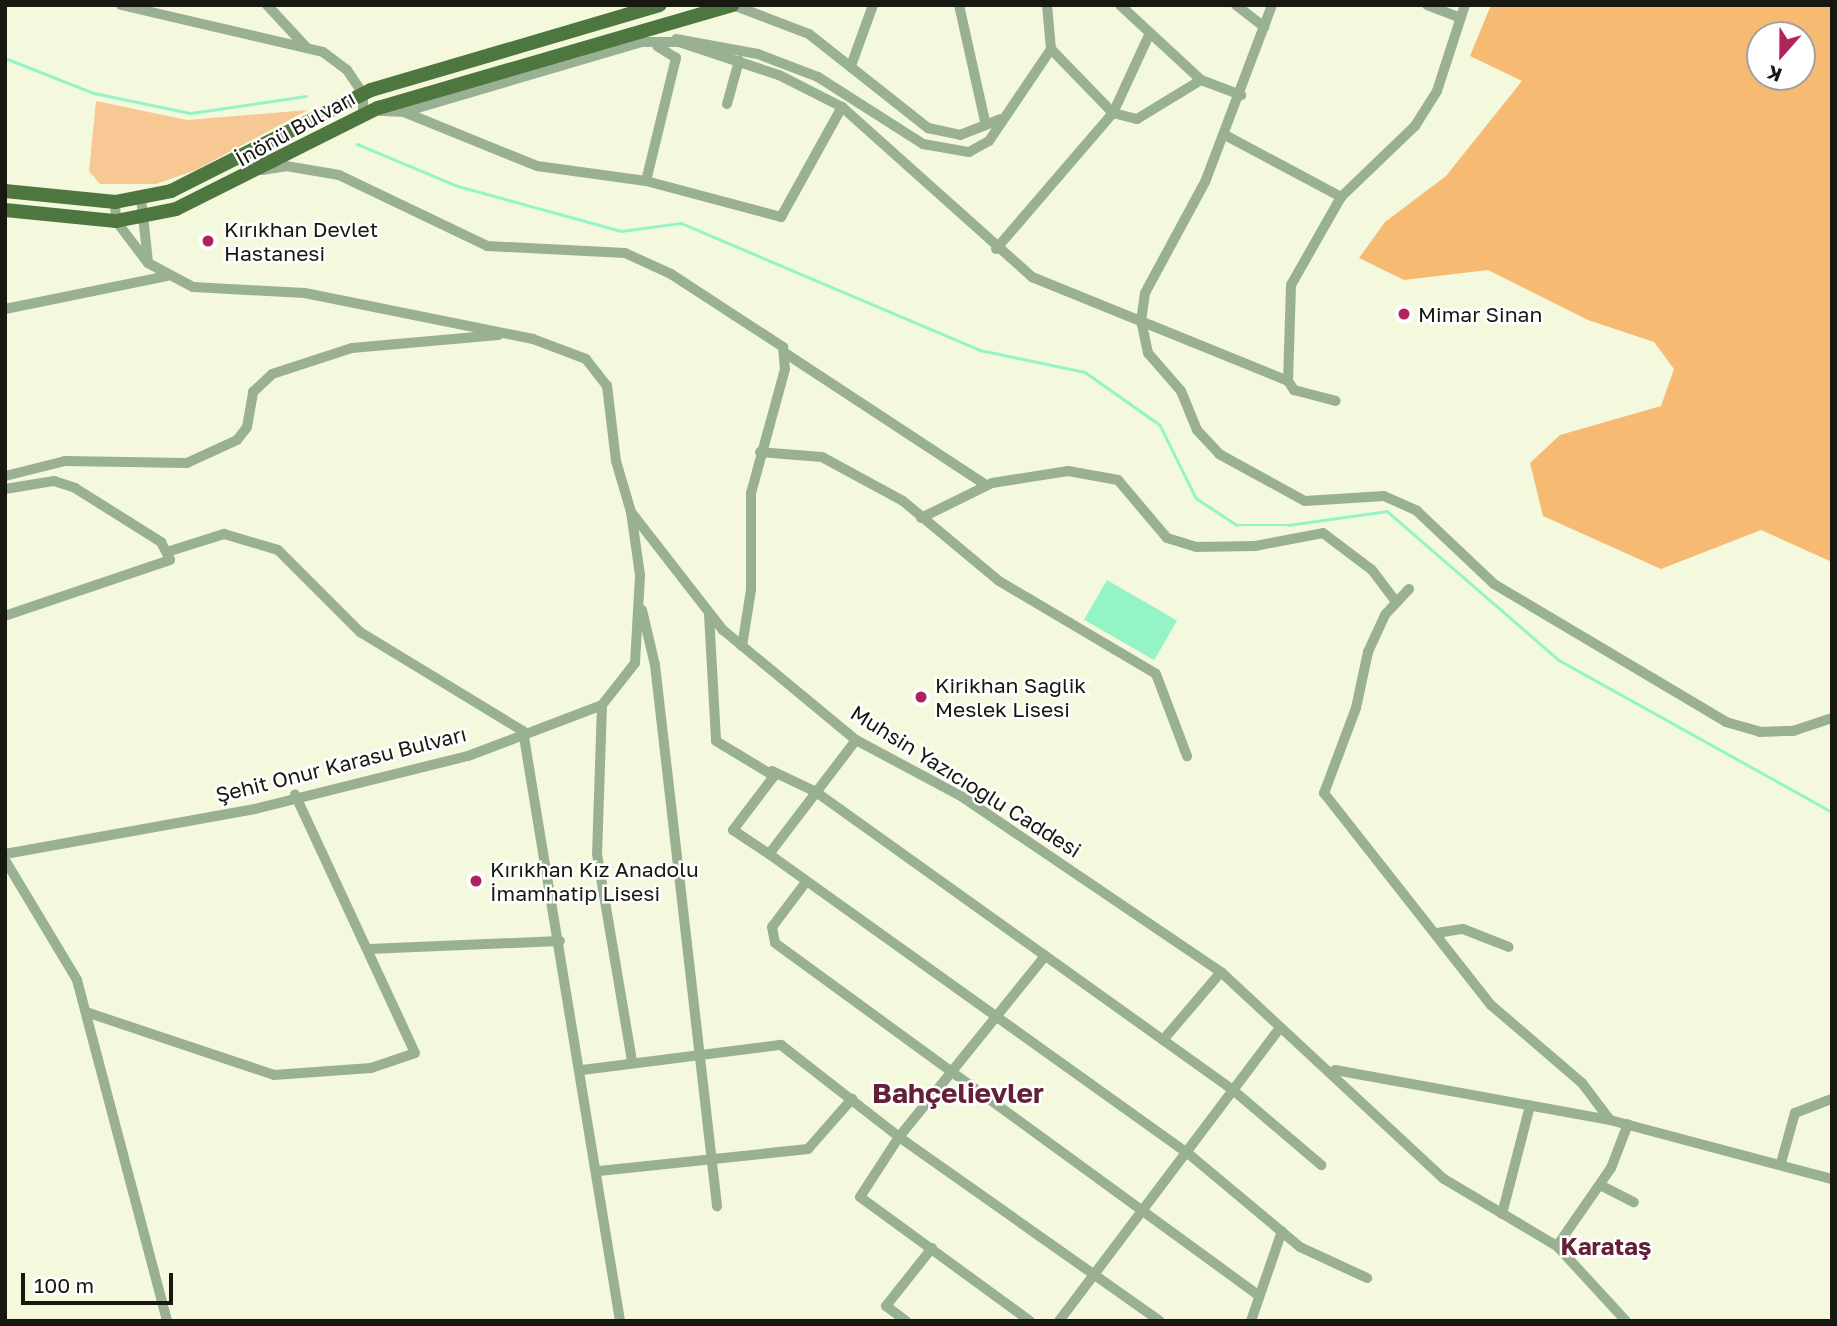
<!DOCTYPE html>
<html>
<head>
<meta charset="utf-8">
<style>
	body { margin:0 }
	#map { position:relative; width:1837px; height:1326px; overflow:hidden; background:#f4f9de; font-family:"Golos Text",sans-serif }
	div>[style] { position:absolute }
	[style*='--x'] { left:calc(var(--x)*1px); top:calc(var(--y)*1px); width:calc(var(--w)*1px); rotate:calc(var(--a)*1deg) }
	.green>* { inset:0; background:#f7c893 }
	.forest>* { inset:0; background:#f6ba72 }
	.water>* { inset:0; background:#95f4c5; transform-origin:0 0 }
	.stream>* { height:2.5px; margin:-1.25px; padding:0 1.25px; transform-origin:1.25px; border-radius:1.25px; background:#95f4c5 }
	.minor>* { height:10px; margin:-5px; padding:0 5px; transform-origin:5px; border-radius:5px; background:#99b192 }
	.major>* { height:14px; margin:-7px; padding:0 7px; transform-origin:7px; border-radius:7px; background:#4d773f }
	.dots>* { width:19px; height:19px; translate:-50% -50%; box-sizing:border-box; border:4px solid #fff; border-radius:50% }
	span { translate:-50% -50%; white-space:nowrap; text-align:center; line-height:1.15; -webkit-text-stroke:5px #fff; paint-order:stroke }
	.street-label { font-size:21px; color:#17180f }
	.poi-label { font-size:21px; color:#17180f }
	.left { translate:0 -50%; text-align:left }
	.quarter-label { font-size:24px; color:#632037; font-weight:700 }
	.district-label { font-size:28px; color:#632037; font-weight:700 }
	.frame { position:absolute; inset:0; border:7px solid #17180f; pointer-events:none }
	.north { position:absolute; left:1746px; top:21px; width:70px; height:70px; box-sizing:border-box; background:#fff; border:2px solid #a2a39f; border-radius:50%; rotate:201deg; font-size:19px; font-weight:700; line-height:28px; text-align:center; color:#17180f }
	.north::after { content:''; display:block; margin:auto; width:24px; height:32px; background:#b0225d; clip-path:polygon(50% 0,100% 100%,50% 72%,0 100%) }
	.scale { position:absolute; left:21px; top:1273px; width:152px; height:32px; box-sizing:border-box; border:4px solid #17180f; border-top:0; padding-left:9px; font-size:21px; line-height:24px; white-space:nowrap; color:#17180f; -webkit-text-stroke:5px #fff; paint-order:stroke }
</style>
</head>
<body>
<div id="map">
	<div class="green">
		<div style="clip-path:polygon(96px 101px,187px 120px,308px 110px,196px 170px,156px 184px,100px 184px,89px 171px)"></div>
	</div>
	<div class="forest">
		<div style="clip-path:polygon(evenodd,1491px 5px,1832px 5px,1832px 562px,1761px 530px,1661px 569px,1543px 516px,1530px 463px,1560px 435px,1661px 406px,1674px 369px,1654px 342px,1588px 320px,1488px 270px,1404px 280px,1359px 258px,1385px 222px,1446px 176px,1522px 81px,1470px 56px,1491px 5px,1760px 35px,1802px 35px,1802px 77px,1760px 77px,1760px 35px)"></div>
	</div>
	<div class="water">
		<div style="left:1107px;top:580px;width:81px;height:46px;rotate:30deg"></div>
	</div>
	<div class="stream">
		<div style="--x:5;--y:58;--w:96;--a:21.5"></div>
		<div style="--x:94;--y:93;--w:99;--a:11.7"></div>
		<div style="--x:191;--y:113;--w:116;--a:-8.4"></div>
		<div style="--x:357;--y:144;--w:109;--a:22.6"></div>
		<div style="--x:458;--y:186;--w:169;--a:15.4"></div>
		<div style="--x:621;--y:231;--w:61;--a:-7.6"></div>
		<div style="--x:681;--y:223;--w:325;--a:23"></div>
		<div style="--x:980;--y:350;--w:107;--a:11.8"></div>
		<div style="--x:1085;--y:372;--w:92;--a:35.2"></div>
		<div style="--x:1160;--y:425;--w:81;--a:63.7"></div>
		<div style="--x:1196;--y:498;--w:49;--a:33.4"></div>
		<div style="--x:1237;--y:525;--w:51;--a:0"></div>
		<div style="--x:1288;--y:525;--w:100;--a:-8"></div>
		<div style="--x:1387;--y:511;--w:228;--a:40.9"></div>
		<div style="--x:1559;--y:660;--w:312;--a:29.1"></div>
	</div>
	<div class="minor">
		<div style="--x:121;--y:5;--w:207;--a:13.1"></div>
		<div style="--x:323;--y:52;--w:30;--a:37"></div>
		<div style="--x:347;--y:70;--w:29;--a:56"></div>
		<div style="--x:267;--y:5;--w:57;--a:47.1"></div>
		<div style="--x:733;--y:5;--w:81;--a:20.9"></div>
		<div style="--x:809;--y:34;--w:152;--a:38.3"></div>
		<div style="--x:928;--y:128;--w:33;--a:12"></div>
		<div style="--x:960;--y:135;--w:44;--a:-21.3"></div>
		<div style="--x:959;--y:5;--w:119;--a:77.4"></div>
		<div style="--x:1236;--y:5;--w:36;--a:38"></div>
		<div style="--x:1272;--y:5;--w:189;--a:110.7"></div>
		<div style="--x:1205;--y:182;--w:126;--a:118.4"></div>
		<div style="--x:1145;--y:293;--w:27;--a:98"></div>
		<div style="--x:1141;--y:320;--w:34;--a:78"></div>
		<div style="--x:1148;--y:353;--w:50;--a:49"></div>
		<div style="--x:1181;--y:391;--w:42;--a:67.7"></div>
		<div style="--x:1197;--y:430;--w:33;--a:47"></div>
		<div style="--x:1219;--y:454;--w:98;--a:28.7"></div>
		<div style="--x:1305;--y:501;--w:79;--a:-3.6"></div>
		<div style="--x:1384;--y:496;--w:36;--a:24"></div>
		<div style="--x:1417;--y:511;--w:106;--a:43.5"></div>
		<div style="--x:1494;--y:584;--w:270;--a:30.7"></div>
		<div style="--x:1726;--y:722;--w:35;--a:16"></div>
		<div style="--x:1760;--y:732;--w:33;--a:-2"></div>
		<div style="--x:1793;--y:731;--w:41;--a:-18.4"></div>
		<div style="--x:1427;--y:5;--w:36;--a:21"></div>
		<div style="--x:676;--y:39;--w:83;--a:10.4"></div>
		<div style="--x:758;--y:54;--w:64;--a:21"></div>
		<div style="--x:818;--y:77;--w:125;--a:32.5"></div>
		<div style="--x:923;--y:144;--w:47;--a:9.9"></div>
		<div style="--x:969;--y:152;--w:23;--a:-29"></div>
		<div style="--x:989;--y:141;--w:111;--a:-56"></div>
		<div style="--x:1051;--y:49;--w:44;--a:-95.2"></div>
		<div style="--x:1051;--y:49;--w:89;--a:45.9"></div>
		<div style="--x:1113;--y:113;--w:25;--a:14"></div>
		<div style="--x:1137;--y:119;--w:75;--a:-31.4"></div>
		<div style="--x:1201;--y:80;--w:110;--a:-137.2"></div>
		<div style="--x:852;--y:63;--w:62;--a:-70.1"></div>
		<div style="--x:1201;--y:80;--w:43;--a:20.6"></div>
		<div style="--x:363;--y:94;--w:16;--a:90"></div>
		<div style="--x:363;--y:110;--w:41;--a:2.8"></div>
		<div style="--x:404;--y:112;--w:248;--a:-16.4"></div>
		<div style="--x:642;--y:42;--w:37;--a:0"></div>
		<div style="--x:679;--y:42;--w:105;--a:18.3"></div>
		<div style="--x:779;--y:75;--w:71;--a:26.9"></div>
		<div style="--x:842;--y:107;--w:255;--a:41.8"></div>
		<div style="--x:1032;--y:277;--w:276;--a:22.1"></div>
		<div style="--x:1288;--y:381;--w:96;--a:-88.2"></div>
		<div style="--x:1291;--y:285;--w:101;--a:-60.4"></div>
		<div style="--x:1341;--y:197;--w:103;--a:-43.8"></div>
		<div style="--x:1415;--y:126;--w:41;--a:-57.8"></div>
		<div style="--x:1437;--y:91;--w:90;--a:-72"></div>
		<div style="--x:727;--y:104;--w:45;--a:-74.4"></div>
		<div style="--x:404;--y:112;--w:144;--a:22.1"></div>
		<div style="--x:537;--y:166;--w:110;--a:7.8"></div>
		<div style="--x:646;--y:181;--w:140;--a:14.9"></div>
		<div style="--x:781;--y:217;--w:126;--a:-61"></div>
		<div style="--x:1225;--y:135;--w:132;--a:28.1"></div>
		<div style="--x:262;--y:170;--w:24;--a:-9"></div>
		<div style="--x:286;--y:166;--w:54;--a:9.6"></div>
		<div style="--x:339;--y:175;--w:164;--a:25.6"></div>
		<div style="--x:487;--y:246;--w:138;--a:2.9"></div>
		<div style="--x:625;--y:253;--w:51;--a:24.5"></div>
		<div style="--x:671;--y:274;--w:134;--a:33.1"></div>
		<div style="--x:783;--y:347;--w:22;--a:85"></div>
		<div style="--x:785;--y:369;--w:129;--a:105.3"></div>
		<div style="--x:751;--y:493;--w:97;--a:90"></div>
		<div style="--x:751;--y:590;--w:57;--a:99.1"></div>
		<div style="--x:646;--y:181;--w:127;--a:-76.3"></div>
		<div style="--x:676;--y:58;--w:22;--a:-148"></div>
		<div style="--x:141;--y:197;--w:66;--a:83.9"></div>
		<div style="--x:996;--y:249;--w:179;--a:-49.3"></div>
		<div style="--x:1113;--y:113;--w:86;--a:-65.2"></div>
		<div style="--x:5;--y:309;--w:165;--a:-11.5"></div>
		<div style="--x:785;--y:353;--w:240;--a:33.3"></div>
		<div style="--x:1288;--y:381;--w:11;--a:56"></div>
		<div style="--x:1294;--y:390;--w:43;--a:14.7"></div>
		<div style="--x:760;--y:452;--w:62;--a:4.6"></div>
		<div style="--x:822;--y:457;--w:92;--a:28.5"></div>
		<div style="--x:903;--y:501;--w:125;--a:39.8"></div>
		<div style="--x:999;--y:581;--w:182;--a:30.6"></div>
		<div style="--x:1156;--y:674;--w:88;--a:69.3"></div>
		<div style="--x:5;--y:476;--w:62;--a:-14"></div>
		<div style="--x:65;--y:461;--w:122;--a:0.9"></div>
		<div style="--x:187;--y:463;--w:55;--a:-24.7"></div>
		<div style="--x:237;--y:440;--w:16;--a:-52"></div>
		<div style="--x:247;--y:427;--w:36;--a:-80"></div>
		<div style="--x:253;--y:392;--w:26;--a:-43"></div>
		<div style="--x:272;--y:374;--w:84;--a:-18"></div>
		<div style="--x:352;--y:348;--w:147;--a:-5.1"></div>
		<div style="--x:5;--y:489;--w:50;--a:-9.3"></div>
		<div style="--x:54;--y:481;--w:22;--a:18"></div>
		<div style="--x:75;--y:488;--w:102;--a:32.1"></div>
		<div style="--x:161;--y:542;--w:20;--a:63"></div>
		<div style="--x:170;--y:560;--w:174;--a:161.3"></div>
		<div style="--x:631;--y:512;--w:150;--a:52.1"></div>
		<div style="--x:723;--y:630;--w:173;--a:39.6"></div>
		<div style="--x:856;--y:740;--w:119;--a:28.1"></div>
		<div style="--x:961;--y:796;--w:314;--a:34.1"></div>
		<div style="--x:1221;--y:972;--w:304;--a:42.9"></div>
		<div style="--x:1444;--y:1179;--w:131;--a:30.7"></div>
		<div style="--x:1557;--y:1246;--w:102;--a:47.4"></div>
		<div style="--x:921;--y:518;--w:79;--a:-26.2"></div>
		<div style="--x:992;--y:483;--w:77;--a:-9"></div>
		<div style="--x:1068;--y:471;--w:51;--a:10.2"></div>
		<div style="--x:1118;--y:480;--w:76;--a:49.8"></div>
		<div style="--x:1167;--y:538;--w:30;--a:17"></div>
		<div style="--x:1196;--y:547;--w:59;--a:-1"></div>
		<div style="--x:1255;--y:546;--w:69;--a:-10.8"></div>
		<div style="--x:1323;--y:533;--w:61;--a:37.1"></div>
		<div style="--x:1372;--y:570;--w:38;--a:53"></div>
		<div style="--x:170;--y:551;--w:57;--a:-17.5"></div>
		<div style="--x:224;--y:534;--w:56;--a:16.5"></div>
		<div style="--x:278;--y:550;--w:116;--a:45"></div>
		<div style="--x:360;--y:632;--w:191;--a:31.3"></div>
		<div style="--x:523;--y:731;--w:598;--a:80.66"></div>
		<div style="--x:1409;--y:589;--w:35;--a:133"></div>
		<div style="--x:1385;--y:615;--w:41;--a:114.7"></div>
		<div style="--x:1368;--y:652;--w:57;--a:102.1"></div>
		<div style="--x:1356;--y:708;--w:91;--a:110.6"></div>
		<div style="--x:1324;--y:793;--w:270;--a:51.8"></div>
		<div style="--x:1491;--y:1005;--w:120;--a:40.6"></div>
		<div style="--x:1582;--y:1083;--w:46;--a:52.9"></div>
		<div style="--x:642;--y:610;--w:57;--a:76.7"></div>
		<div style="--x:655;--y:665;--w:545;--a:83.46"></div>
		<div style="--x:709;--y:614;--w:127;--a:86.8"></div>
		<div style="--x:716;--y:741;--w:68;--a:31.1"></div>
		<div style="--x:774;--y:776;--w:68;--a:127.2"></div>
		<div style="--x:733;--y:830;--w:43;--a:33.7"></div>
		<div style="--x:602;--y:705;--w:149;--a:91.9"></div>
		<div style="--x:597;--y:854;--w:210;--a:80.4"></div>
		<div style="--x:856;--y:740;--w:143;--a:127.3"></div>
		<div style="--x:769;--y:854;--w:518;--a:35.56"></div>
		<div style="--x:1190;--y:1155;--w:143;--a:39.9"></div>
		<div style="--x:1300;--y:1247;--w:74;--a:24.8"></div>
		<div style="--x:772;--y:771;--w:49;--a:25.5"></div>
		<div style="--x:816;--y:792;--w:513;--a:35.55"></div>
		<div style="--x:1233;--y:1090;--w:116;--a:40.4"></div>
		<div style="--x:5;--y:854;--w:254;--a:-10.2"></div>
		<div style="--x:255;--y:809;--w:219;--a:-14"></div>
		<div style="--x:468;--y:756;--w:143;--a:-20.8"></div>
		<div style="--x:602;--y:705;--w:53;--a:-51.8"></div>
		<div style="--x:635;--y:663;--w:88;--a:-86.7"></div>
		<div style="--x:640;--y:575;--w:64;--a:-98.1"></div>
		<div style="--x:631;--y:512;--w:53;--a:-106.4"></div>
		<div style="--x:616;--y:461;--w:76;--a:-96.8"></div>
		<div style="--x:607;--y:386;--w:34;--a:-128"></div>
		<div style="--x:586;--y:359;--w:57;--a:-159.3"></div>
		<div style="--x:533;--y:339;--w:234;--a:-168.6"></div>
		<div style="--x:304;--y:293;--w:111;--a:-176.9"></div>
		<div style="--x:193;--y:287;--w:51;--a:-151.9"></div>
		<div style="--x:148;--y:263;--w:53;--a:-127.3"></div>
		<div style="--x:116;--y:221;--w:19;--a:-93"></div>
		<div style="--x:5;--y:860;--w:140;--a:59"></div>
		<div style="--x:77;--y:980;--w:353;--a:75.2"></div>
		<div style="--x:806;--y:882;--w:56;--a:127.1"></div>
		<div style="--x:772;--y:927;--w:16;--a:79"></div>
		<div style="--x:775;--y:943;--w:598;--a:36.08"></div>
		<div style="--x:1437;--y:933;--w:26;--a:-9"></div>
		<div style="--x:1463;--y:929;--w:49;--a:21.4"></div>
		<div style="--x:369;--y:949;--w:191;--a:-2.4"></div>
		<div style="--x:86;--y:1012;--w:198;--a:18.5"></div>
		<div style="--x:274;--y:1075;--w:97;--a:-4.1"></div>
		<div style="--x:371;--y:1068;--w:46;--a:-18.8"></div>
		<div style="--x:415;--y:1053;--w:285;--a:-114.9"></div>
		<div style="--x:1163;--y:1040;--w:89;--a:-49.5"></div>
		<div style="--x:582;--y:1070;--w:201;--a:-7.2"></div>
		<div style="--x:781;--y:1045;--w:150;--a:37.9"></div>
		<div style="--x:899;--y:1137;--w:319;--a:35.2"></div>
		<div style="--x:1335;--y:1070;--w:280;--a:10.3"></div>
		<div style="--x:1610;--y:1120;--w:230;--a:14.9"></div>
		<div style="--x:1781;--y:1163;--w:52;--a:-74.4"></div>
		<div style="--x:1795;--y:1113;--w:40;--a:-21"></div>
		<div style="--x:599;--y:1171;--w:210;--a:-6"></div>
		<div style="--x:808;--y:1149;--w:67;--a:-48.7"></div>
		<div style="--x:1600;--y:1185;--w:38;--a:27"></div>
		<div style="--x:1502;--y:1214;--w:112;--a:-75.5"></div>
		<div style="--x:1557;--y:1246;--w:95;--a:-55.3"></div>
		<div style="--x:1611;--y:1168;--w:47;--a:-68.9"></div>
		<div style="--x:906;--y:1321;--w:25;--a:-143"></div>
		<div style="--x:886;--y:1306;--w:74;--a:-51.6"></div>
		<div style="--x:1030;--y:1321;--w:210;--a:-143.9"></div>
		<div style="--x:860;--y:1197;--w:72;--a:-57"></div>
		<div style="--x:899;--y:1137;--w:233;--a:-51.1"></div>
		<div style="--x:1059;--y:1321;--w:367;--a:-53"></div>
		<div style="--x:1251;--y:1321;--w:95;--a:-71"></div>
	</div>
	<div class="major">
		<div style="--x:5;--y:191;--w:111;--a:5.7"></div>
		<div style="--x:115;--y:202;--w:57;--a:-11.1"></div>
		<div style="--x:171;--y:191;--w:224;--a:-26.8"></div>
		<div style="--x:371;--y:90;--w:301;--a:-16.4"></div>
		<div style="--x:5;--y:210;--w:112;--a:5.7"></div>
		<div style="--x:116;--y:221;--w:61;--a:-11.3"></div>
		<div style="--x:176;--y:209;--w:226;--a:-26.6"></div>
		<div style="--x:378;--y:108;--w:369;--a:-16.2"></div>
	</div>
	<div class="dots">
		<div style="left:208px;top:241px;background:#b0225d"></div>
		<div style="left:1404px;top:314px;background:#b0225d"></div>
		<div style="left:921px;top:697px;background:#b0225d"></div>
		<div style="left:476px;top:881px;background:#b0225d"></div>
	</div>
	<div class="street-label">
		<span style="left:295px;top:128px;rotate:-29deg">İnönü Bulvarı</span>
		<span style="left:341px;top:764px;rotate:-14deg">Şehit Onur Karasu Bulvarı</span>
		<span style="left:966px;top:781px;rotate:32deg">Muhsin Yazıcıoğlu Caddesi</span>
	</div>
	<div class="poi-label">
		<span class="left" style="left:224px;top:241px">Kırıkhan Devlet<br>Hastanesi</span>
		<span class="left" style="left:1418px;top:314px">Mimar Sinan</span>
		<span class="left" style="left:935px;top:697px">Kirikhan Saglik<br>Meslek Lisesi</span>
		<span class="left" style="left:490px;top:881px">Kırıkhan Kız Anadolu<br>İmamhatip Lisesi</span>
	</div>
	<div class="quarter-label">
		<span style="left:1606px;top:1246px">Karataş</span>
	</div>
	<div class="district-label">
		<span style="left:958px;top:1093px">Bahçelievler</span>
	</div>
	<div class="frame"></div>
	<div class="north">K</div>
	<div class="scale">100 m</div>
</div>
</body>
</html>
